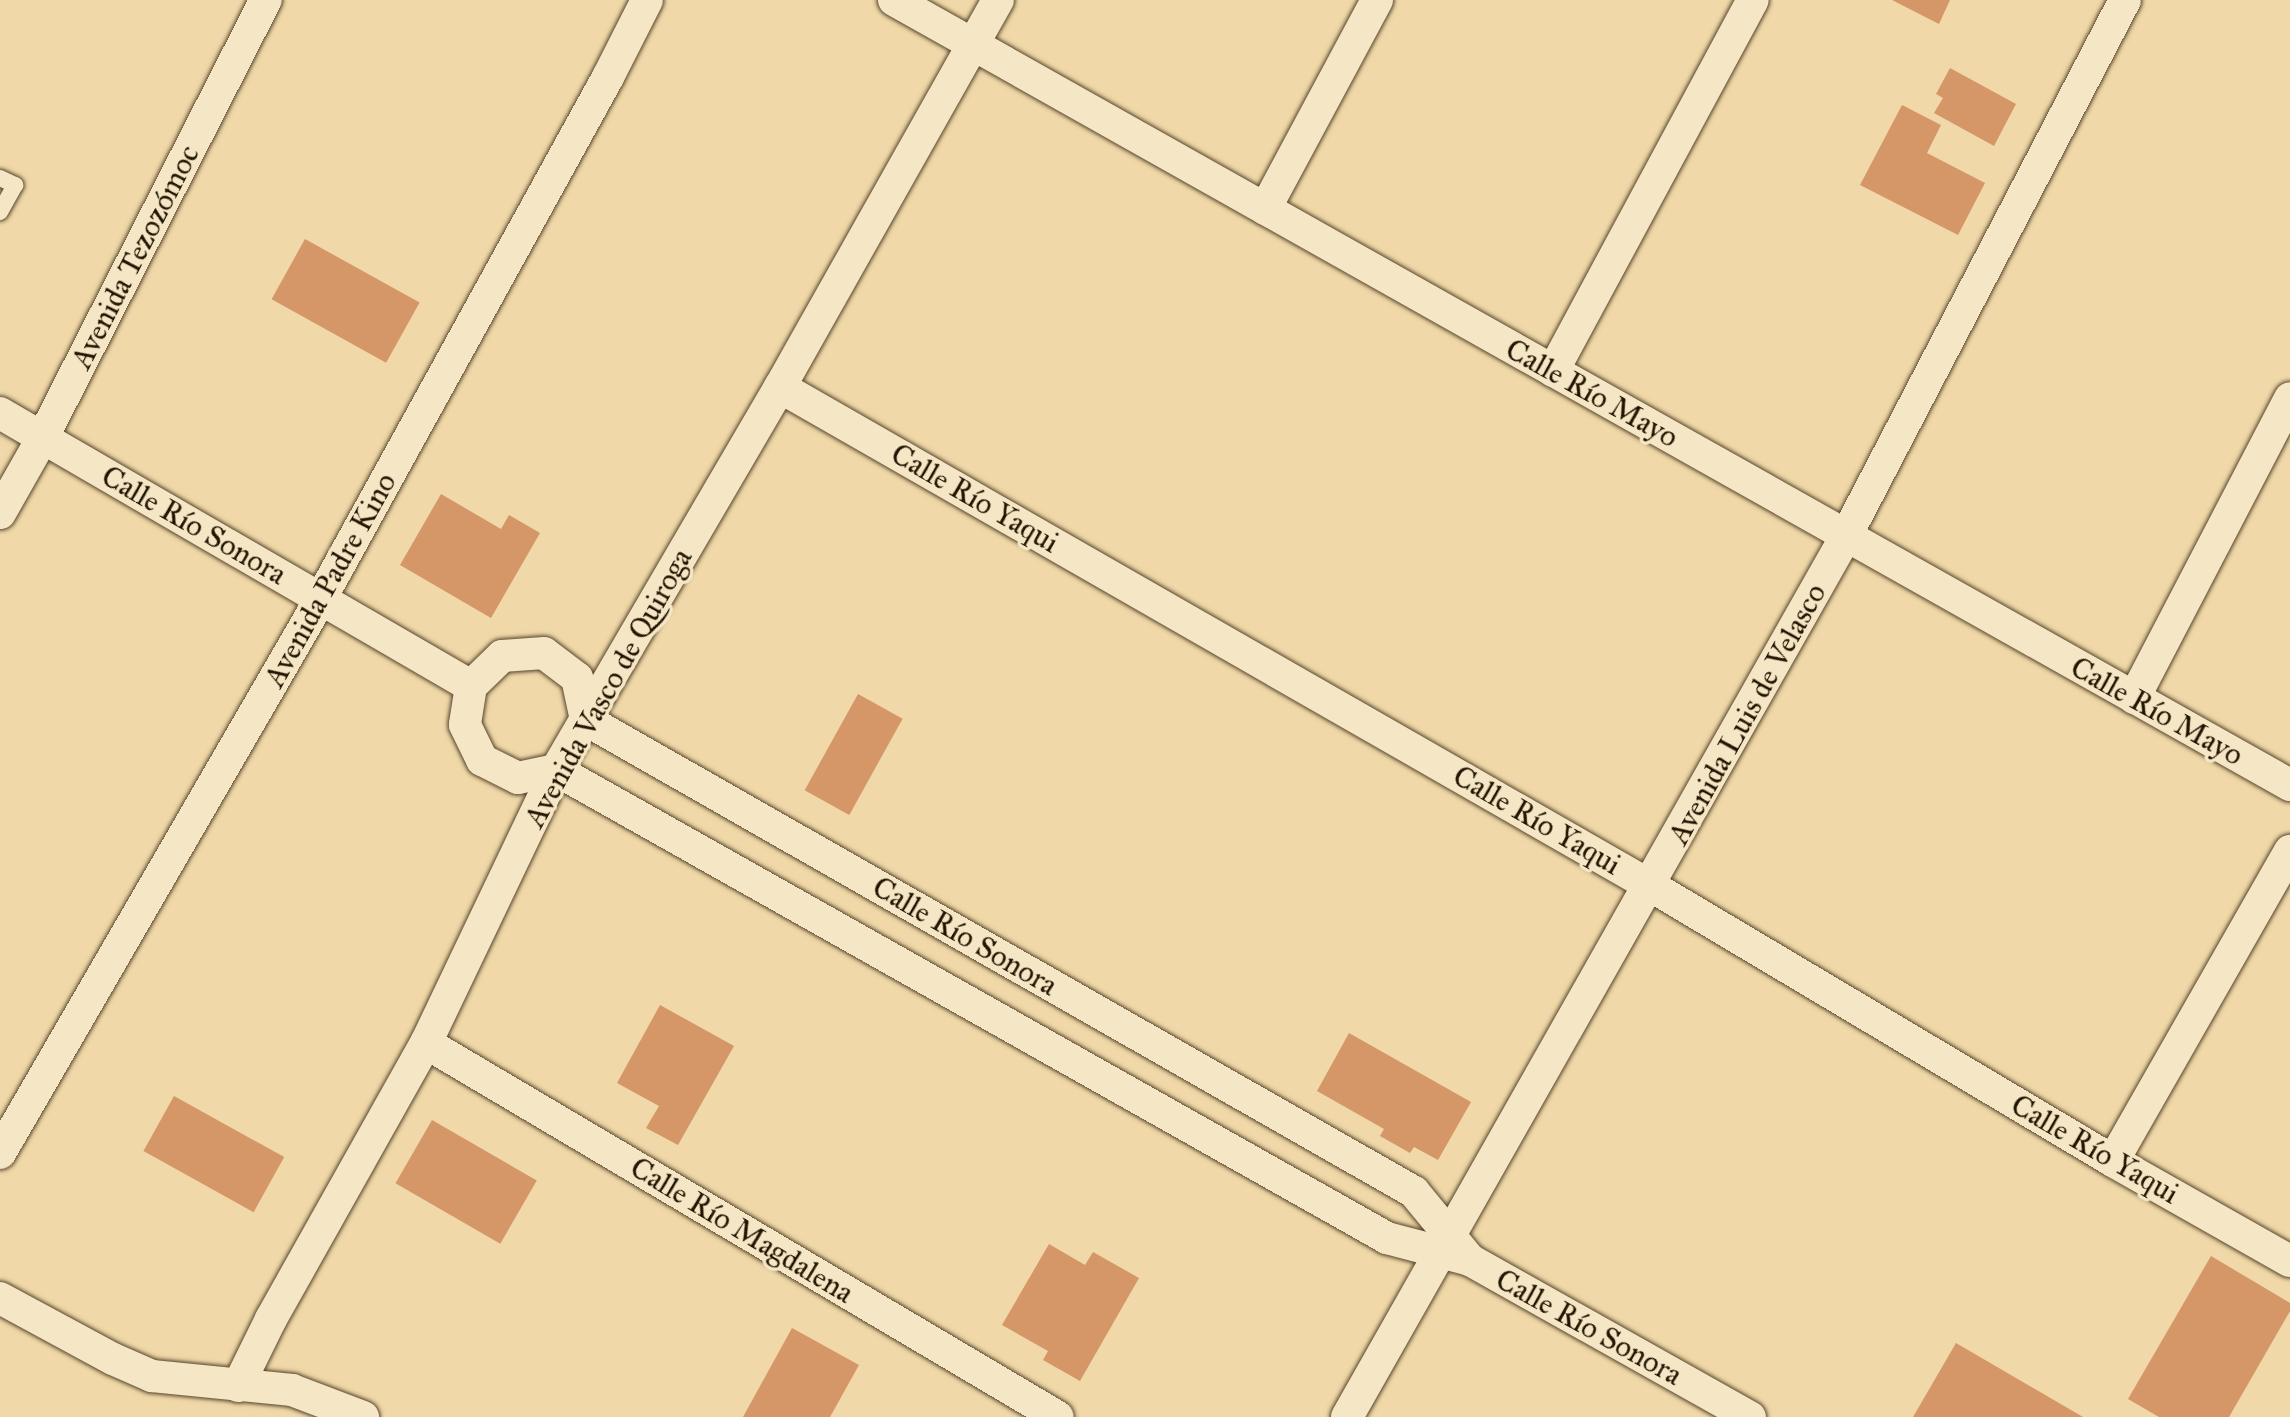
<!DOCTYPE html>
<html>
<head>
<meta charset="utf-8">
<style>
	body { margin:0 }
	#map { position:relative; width:2290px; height:1417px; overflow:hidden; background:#f0d8a8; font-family:"IM FELL Great Primer",serif }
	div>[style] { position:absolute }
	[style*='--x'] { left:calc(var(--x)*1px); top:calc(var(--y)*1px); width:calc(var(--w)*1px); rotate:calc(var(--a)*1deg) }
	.building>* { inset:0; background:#d59668; transform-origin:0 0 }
	.roads { filter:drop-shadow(0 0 2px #56452b) drop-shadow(0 0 2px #56452b) }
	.lane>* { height:16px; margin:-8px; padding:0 8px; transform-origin:8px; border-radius:8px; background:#f5e6c6 }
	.street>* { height:32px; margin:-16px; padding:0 16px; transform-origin:16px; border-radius:16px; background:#f5e6c6 }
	span { translate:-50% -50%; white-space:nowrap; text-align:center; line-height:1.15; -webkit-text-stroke:7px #f5e6c6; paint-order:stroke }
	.street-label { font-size:30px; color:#231401 }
</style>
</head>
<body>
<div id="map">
	<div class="building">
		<div style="clip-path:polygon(1892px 0,1950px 0,1939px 24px)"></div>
		<div style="clip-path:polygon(1950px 68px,2016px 104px,1994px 146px,1934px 113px,1943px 98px,1936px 94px)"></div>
		<div style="clip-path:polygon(1902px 105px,1941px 125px,1927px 153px,1985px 183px,1958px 235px,1860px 185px)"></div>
		<div style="left:305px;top:239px;width:131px;height:69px;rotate:29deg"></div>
		<div style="clip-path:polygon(441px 494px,501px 529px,509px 515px,540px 533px,491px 618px,400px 565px)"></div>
		<div style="left:858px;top:694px;width:51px;height:110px;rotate:29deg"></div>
		<div style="clip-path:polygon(660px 1005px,734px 1046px,678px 1145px,646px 1128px,659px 1106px,617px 1083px)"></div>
		<div style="clip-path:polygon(1349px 1033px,1471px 1102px,1438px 1160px,1414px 1147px,1410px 1153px,1380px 1136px,1384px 1129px,1317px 1091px)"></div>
		<div style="left:174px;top:1096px;width:126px;height:63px;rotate:29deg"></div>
		<div style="left:432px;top:1120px;width:121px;height:73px;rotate:30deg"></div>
		<div style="clip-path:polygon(1049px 1244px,1085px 1265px,1093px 1252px,1139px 1278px,1080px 1381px,1043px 1360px,1048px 1351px,1002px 1325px)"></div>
		<div style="clip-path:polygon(2211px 1256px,2290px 1303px,2290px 1311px,2229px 1417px,2159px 1417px,2128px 1399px)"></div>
		<div style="clip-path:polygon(792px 1328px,859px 1365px,830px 1417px,743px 1417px)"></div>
		<div style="clip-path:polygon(1956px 1343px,2083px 1417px,1913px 1417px)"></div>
	</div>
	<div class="roads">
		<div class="lane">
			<div style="--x:0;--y:178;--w:17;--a:25"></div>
			<div style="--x:15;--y:185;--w:31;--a:119"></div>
		</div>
		<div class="street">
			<div style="--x:894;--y:0;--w:1602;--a:29.35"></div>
			<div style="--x:1265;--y:209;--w:237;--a:-61.8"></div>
			<div style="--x:1553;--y:371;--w:421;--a:-61.7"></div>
			<div style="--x:780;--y:387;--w:1004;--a:29.81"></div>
			<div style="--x:1651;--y:886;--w:538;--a:30.76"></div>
			<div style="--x:2113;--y:1161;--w:203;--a:29.5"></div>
			<div style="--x:0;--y:413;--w:544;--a:30.1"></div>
			<div style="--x:0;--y:513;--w:87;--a:-60.5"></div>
			<div style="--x:43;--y:437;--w:491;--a:-63"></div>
			<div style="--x:2134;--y:698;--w:338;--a:-62.5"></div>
			<div style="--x:426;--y:1043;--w:734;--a:30.62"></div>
			<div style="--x:0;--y:1153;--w:639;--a:-59.94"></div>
			<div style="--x:320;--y:600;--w:597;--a:-61.16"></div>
			<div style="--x:608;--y:77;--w:86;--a:-63.1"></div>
			<div style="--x:2113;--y:1161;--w:357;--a:-60.3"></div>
			<div style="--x:1470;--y:1260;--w:88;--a:-129.5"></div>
			<div style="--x:1414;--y:1192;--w:953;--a:-150.31"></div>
			<div style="--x:586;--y:720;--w:43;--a:-102.1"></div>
			<div style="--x:577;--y:678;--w:41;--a:-142.9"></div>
			<div style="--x:544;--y:653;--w:42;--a:175.9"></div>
			<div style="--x:502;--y:656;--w:43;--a:135.9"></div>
			<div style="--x:471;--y:686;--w:39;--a:99"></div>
			<div style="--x:465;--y:725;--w:39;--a:64"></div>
			<div style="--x:482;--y:760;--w:40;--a:26.6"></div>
			<div style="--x:518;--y:778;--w:39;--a:-12"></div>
			<div style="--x:556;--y:770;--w:954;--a:29.39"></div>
			<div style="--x:1387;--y:1238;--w:86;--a:14.8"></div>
			<div style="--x:1470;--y:1260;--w:321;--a:29.3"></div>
			<div style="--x:0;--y:1298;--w:128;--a:28.4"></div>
			<div style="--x:113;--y:1359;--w:43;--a:23.6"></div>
			<div style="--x:152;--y:1376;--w:141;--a:5.7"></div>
			<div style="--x:292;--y:1390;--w:76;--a:20.8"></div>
			<div style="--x:238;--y:1386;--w:75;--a:-63.8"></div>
			<div style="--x:271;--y:1319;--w:317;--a:-60.7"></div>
			<div style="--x:426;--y:1043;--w:302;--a:-64.5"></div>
			<div style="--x:556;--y:770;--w:444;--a:-59.7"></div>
			<div style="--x:780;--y:387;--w:444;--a:-60.6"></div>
			<div style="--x:1347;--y:1417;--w:1013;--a:-60.47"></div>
			<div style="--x:1846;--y:536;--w:604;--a:-62.5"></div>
		</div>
	</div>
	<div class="street-label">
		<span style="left:135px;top:257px;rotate:-63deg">Avenida Tezozómoc</span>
		<span style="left:1592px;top:393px;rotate:29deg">Calle Río Mayo</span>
		<span style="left:975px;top:498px;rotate:30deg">Calle Río Yaqui</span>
		<span style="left:194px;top:525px;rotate:30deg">Calle Río Sonora</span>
		<span style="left:330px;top:580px;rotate:-61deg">Avenida Padre Kino</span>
		<span style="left:608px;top:688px;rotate:-61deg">Avenida Vasco de Quiroga</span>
		<span style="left:2157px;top:711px;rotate:29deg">Calle Río Mayo</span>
		<span style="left:1747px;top:714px;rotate:-61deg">Avenida Luis de Velasco</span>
		<span style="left:1537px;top:820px;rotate:30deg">Calle Río Yaqui</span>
		<span style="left:965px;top:936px;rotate:30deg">Calle Río Sonora</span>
		<span style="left:2095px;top:1149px;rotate:30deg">Calle Río Yaqui</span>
		<span style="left:742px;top:1230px;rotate:31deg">Calle Río Magdalena</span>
		<span style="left:1589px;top:1327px;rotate:29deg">Calle Río Sonora</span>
	</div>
</div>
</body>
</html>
